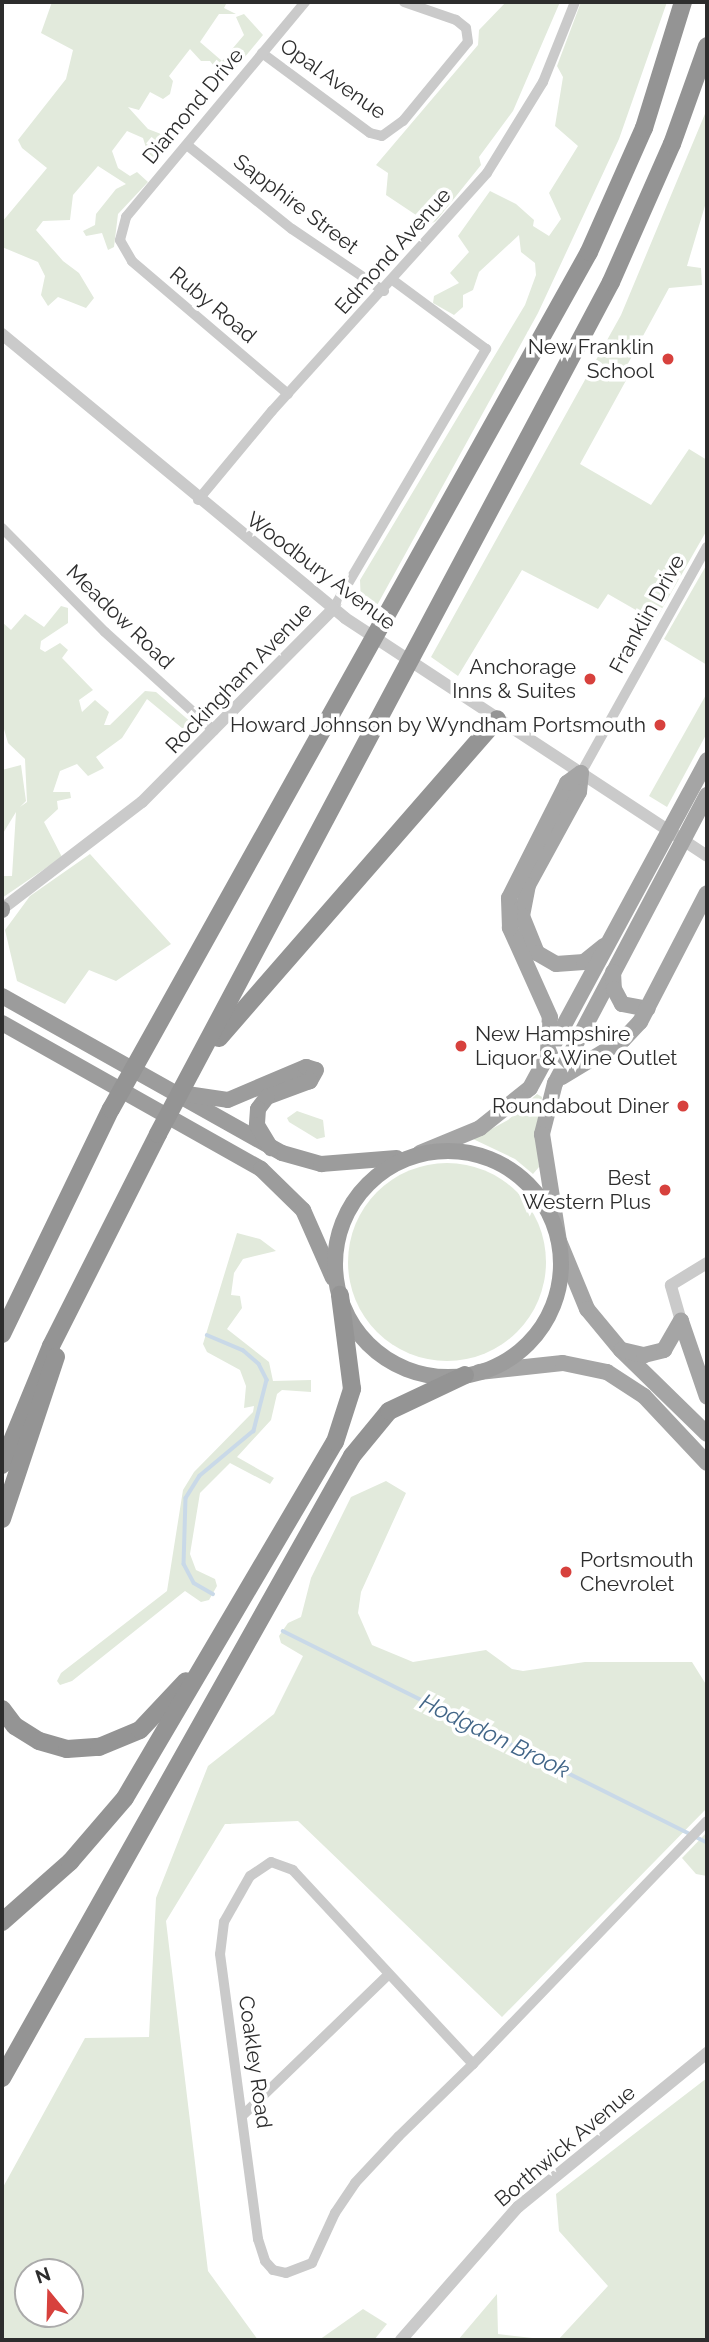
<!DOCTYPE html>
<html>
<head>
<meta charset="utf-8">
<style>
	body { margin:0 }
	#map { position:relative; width:709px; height:2342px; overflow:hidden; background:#fff; font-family:Raleway,sans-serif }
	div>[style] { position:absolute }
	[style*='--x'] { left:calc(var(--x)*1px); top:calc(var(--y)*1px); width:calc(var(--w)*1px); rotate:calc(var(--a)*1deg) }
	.green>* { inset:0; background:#e2eadc }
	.round { border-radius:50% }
	.stream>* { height:3.5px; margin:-1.75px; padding:0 1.75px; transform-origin:1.75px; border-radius:1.75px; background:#c9d9e8 }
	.minor>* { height:10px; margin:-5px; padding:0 5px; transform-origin:5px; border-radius:5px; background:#cacaca }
	.tertiary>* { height:12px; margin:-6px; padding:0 6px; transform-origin:6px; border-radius:6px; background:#cacaca }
	.primary>* { height:16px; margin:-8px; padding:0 8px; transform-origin:8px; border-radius:8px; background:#a5a5a5 }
	.trunk>* { height:16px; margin:-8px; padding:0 8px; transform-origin:8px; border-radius:8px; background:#9c9c9c }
	.trunk>.ring { margin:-8px; padding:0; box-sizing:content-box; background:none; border:16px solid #9c9c9c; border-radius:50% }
	.motorway>* { height:18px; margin:-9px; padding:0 9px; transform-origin:9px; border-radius:9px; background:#949494 }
	.dots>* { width:19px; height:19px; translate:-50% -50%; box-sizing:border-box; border:4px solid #fff; border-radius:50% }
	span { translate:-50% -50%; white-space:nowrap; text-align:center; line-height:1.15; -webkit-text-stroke:7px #fff; paint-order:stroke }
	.street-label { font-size:21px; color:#2d2d2d }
	.poi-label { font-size:21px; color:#2d2d2d }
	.right { translate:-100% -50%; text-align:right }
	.left { translate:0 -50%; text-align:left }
	.water-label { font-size:23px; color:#426688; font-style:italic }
	.frame { position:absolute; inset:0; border:4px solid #2d2d2d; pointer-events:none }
	.north { position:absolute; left:14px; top:2258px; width:70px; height:70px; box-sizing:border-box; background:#fff; border:2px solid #ababab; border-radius:50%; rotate:341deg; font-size:19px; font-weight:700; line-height:28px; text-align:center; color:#2d2d2d }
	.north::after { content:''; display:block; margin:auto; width:24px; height:32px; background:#d7413d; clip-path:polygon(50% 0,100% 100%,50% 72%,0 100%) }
</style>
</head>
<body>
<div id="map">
	<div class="green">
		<div style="clip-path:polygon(52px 2px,227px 2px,224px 8px,236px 14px,219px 14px,200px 42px,222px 61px,244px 35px,236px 17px,244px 14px,263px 35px,225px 81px,210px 61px,201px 61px,190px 49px,169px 76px,173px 81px,170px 94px,163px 99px,150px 92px,139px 110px,128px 107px,148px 129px,161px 134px,163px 154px,155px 158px,148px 154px,143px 138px,127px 131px,112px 151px,118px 168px,130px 176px,137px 172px,148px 182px,118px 214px,114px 247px,108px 250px,102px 233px,86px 236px,83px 231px,95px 225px,96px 214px,116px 189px,126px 184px,98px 166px,73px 195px,70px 220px,43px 221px,36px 230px,63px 261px,79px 273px,94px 298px,86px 308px,58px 297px,48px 306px,41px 295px,45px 276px,38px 262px,2px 247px,2px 222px,47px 168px,22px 148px,18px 140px,66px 79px,73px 50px,41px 33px)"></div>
		<div style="clip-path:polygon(506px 2px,560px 2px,513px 111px,479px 157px,481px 165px,436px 221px,423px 228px,416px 215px,386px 195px,388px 173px,376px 165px,478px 45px,479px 30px)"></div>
		<div style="clip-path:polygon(581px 2px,667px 2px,619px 139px,538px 313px,375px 609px,361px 605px,360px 580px,525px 305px,536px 275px,535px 263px,521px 252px,519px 235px,479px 272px,473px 290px,463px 295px,463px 307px,454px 315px,433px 303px,434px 296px,459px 283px,450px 273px,469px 252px,458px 236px,490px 191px,516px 204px,534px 220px,533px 226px,549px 236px,561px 219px,549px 193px,578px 146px,555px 126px,563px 77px,557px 66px)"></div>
		<div style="clip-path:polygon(707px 109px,707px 199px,687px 266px,701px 268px,702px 285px,669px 288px,625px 369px,629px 375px,580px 464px,651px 505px,689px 449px,707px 460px,707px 530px,655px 621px,608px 594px,598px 609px,522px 570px,458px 676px,431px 657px,621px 315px)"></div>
		<div style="clip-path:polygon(707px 564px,707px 665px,664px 639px)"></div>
		<div style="clip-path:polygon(61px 606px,68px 608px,68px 623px,41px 641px,40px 649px,45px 652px,60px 643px,68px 650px,62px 658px,93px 690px,79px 700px,82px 712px,95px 700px,109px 712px,104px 725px,110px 725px,145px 691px,156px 692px,200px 730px,188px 733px,147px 699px,122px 738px,96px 757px,104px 768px,88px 776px,77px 764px,60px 771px,53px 792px,70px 792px,71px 798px,57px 801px,58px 809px,44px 822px,62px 857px,2px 898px,2px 876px,12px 876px,16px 812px,2px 835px,2px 770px,21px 765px,26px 801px,20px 807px,27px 802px,25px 759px,8px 743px,2px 722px,2px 622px,11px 630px,25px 614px,44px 627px)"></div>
		<div style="clip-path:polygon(707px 693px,707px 733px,667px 807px,649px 796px)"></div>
		<div style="clip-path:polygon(90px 854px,171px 944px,116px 981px,89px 970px,65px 1004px,17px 981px,5px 930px,30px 896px)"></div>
		<div style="clip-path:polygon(537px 1094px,542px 1097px,536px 1131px,539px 1167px,533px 1174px,515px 1159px,473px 1139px,508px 1120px)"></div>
		<div style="clip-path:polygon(297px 1111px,323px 1120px,325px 1137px,317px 1139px,289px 1122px,287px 1118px)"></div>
		<div class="round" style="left:348px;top:1163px;width:198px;height:198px"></div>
		<div style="clip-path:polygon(237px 1233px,260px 1239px,276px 1251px,243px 1259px,234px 1273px,231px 1295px,240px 1296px,242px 1308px,227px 1329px,269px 1362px,273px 1381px,311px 1380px,311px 1392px,282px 1390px,277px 1394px,271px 1420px,237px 1457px,274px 1478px,270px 1484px,230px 1463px,200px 1493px,190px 1554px,196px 1570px,215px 1579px,217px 1586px,209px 1600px,201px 1602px,185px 1591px,72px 1681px,60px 1685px,57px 1681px,61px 1673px,167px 1591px,183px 1490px,194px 1472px,253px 1412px,254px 1406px,244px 1408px,246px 1386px,240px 1370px,207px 1352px,203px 1344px)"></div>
		<div style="clip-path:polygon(evenodd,386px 1481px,406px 1493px,361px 1592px,358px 1613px,372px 1645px,413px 1662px,486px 1650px,512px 1669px,523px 1671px,585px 1662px,692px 1662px,707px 1686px,707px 1808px,502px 2017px,298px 1821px,225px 1824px,166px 1921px,208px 2271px,258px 2340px,2px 2340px,2px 2189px,85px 2038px,149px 2037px,156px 1898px,208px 1766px,274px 1714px,303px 1656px,281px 1643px,279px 1636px,288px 1623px,301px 1617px,311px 1578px,351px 1497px,386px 1481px,28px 2272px,70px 2272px,70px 2314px,28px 2314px,28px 2272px)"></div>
		<div style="clip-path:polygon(707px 1832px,707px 1876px,696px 1874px,682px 1858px)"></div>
		<div style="clip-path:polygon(707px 2078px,707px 2340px,558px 2340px,608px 2286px,559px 2231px,556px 2194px)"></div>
		<div style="clip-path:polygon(497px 2294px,498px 2334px,550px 2340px,458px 2340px)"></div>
		<div style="clip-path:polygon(363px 2309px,387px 2324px,374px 2340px,319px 2340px)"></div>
	</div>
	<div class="stream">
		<div style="--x:207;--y:1335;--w:39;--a:23"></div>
		<div style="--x:243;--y:1350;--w:21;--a:41"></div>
		<div style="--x:259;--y:1364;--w:18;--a:63"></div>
		<div style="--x:267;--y:1380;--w:53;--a:104.3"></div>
		<div style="--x:254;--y:1431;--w:70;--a:140.2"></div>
		<div style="--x:200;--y:1476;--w:26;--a:122"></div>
		<div style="--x:186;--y:1498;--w:66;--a:91.7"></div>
		<div style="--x:184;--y:1564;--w:21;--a:62"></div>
		<div style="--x:194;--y:1583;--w:22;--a:30"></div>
		<div style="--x:283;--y:1631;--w:474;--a:26.5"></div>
	</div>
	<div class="minor">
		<div style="--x:262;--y:53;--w:134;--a:36.5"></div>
		<div style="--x:370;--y:133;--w:12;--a:14"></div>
		<div style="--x:382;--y:136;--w:26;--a:-36"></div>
		<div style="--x:403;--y:121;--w:102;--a:-50.6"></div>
		<div style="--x:468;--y:42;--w:14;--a:-98"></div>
		<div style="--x:466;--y:28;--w:13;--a:-141"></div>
		<div style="--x:456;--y:20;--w:55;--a:-160.9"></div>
		<div style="--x:187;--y:145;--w:134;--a:38.7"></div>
		<div style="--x:292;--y:229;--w:111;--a:34"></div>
		<div style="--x:288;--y:394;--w:205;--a:-139.6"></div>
		<div style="--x:132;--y:261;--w:24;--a:-120"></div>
		<div style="--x:120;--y:240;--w:24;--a:-75"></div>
		<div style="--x:126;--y:217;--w:280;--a:-50.2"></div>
		<div style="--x:198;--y:500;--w:116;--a:-50.3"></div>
		<div style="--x:272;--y:411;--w:321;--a:-47.9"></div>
		<div style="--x:487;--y:173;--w:107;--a:-58.4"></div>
		<div style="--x:543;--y:82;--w:86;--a:-68.2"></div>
		<div style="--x:2;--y:528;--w:146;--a:45.3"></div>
		<div style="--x:105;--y:632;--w:147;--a:42.2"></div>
		<div style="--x:333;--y:609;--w:302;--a:-59.5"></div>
		<div style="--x:486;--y:349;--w:114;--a:-143.5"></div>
		<div style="--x:581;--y:773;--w:259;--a:-60.9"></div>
		<div style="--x:473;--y:2064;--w:265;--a:-132.9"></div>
		<div style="--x:293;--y:1870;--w:23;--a:-160"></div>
		<div style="--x:271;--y:1862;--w:25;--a:146"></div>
		<div style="--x:250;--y:1876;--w:53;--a:119.5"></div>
		<div style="--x:224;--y:1922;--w:32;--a:97"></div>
		<div style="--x:220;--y:1954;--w:288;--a:82.4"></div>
		<div style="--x:258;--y:2239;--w:23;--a:72"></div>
		<div style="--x:265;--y:2261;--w:12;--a:48"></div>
		<div style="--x:273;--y:2270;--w:13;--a:13"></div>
		<div style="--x:286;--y:2273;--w:28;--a:-21"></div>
		<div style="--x:312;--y:2263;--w:55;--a:-65.3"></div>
		<div style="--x:335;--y:2213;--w:36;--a:-56"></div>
		<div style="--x:355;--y:2183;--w:64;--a:-46.9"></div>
		<div style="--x:399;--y:2136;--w:103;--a:-44.2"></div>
		<div style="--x:473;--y:2064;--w:337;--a:-46.1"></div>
		<div style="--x:242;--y:2116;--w:202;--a:-44"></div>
	</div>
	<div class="tertiary">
		<div style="--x:2;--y:334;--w:445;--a:39.6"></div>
		<div style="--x:345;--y:618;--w:433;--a:33.3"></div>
		<div style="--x:2;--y:909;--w:176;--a:-37.4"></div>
		<div style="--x:142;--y:802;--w:272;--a:-45.3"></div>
		<div style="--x:681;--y:1321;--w:37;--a:-106"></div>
		<div style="--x:671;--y:1285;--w:42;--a:-31.4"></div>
		<div style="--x:401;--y:2340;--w:177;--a:-48.7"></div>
		<div style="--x:518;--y:2207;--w:244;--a:-39.2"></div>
	</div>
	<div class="primary">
		<div style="--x:581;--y:773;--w:19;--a:96"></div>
		<div style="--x:579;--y:792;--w:106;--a:118.7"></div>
		<div style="--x:528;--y:885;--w:32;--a:101"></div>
		<div style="--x:522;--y:916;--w:40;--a:68"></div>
		<div style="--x:537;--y:953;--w:22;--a:30"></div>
		<div style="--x:556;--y:964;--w:28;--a:-4"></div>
		<div style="--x:584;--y:962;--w:26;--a:-39"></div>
		<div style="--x:707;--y:795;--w:326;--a:117.8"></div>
		<div style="--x:555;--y:1083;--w:53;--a:104.3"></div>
		<div style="--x:542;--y:1134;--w:108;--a:81"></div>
		<div style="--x:559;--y:1241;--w:74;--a:67.6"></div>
		<div style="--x:587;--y:1309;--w:53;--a:50.3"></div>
		<div style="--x:621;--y:1350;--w:120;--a:44.3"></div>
		<div style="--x:613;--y:972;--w:17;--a:87"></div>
		<div style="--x:614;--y:989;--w:17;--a:62"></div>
		<div style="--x:622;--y:1004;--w:26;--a:11"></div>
		<div style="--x:548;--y:1052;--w:35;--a:-87"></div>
		<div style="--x:550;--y:1017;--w:98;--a:-114.2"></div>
		<div style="--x:510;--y:928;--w:30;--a:-92"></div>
		<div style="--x:509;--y:898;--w:129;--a:-63.2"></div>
		<div style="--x:567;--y:783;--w:17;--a:-36"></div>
		<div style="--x:562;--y:1077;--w:71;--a:-31.2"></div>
		<div style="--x:623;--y:1040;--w:25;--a:-47"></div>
		<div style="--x:640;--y:1022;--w:145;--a:-62.6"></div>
		<div style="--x:420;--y:1153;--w:65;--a:-22.6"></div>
		<div style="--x:480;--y:1128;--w:64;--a:-38.7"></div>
		<div style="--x:530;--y:1088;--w:373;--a:-61.6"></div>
		<div style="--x:681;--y:1321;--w:80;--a:71.1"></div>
		<div style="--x:622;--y:1350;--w:23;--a:13"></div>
		<div style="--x:644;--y:1355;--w:21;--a:-14"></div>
		<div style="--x:664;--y:1350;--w:34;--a:-60"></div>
		<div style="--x:479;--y:1372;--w:84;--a:-6.1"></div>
		<div style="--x:563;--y:1363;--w:45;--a:11.6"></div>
		<div style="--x:607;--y:1372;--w:44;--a:33"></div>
		<div style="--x:644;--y:1396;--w:92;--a:46.8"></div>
	</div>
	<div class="trunk">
		<div style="--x:2;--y:910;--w:1;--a:-90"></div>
		<div style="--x:2;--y:996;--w:321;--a:29.3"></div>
		<div style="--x:282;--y:1153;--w:41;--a:15.8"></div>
		<div style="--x:321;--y:1164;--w:76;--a:-4.5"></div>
		<div style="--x:2;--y:1023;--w:297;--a:29.4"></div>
		<div style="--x:261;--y:1169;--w:59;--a:44.3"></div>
		<div style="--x:303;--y:1210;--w:74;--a:66.2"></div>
		<div style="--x:187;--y:1094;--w:41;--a:8.3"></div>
		<div style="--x:228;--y:1100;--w:85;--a:-22.9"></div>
		<div style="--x:306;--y:1067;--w:10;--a:17"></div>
		<div style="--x:316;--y:1070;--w:13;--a:119"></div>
		<div style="--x:310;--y:1081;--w:46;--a:159.6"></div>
		<div style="--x:267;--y:1097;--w:15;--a:127"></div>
		<div style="--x:258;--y:1109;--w:16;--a:94"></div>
		<div style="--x:257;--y:1125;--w:27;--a:59"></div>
		<div class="ring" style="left:335px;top:1151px;width:210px;height:210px"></div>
	</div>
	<div class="motorway">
		<div style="--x:219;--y:1038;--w:423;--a:-48.9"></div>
		<div style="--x:2;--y:1334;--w:250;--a:-64.2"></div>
		<div style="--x:111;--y:1109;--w:981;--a:-60.85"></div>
		<div style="--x:589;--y:252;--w:136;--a:-66.1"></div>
		<div style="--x:644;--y:128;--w:132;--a:-72.8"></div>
		<div style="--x:2;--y:1465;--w:129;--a:-67.6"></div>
		<div style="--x:51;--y:1346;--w:237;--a:-63.2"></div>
		<div style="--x:158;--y:1134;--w:965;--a:-62"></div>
		<div style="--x:611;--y:282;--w:151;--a:-66.2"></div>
		<div style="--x:672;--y:144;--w:104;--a:-70.3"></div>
		<div style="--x:2;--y:1519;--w:171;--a:-71.6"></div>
		<div style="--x:2;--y:1709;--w:21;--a:53"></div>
		<div style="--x:15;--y:1726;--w:28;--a:32"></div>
		<div style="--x:39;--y:1741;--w:29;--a:16"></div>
		<div style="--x:67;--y:1749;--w:32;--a:-4"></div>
		<div style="--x:99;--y:1747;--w:44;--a:-22.5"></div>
		<div style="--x:140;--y:1730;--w:67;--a:-46.8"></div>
		<div style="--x:2;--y:1922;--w:91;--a:-41.4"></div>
		<div style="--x:70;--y:1862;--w:84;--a:-49.3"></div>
		<div style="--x:125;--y:1798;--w:413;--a:-59.5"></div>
		<div style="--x:335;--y:1442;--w:56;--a:-72.2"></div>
		<div style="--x:352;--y:1389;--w:95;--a:-97.3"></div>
		<div style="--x:2;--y:2078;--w:714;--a:-60.63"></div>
		<div style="--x:352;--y:1456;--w:58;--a:-50.6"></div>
		<div style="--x:389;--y:1411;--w:84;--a:-25.3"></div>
	</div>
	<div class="dots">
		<div style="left:668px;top:359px;background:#d7413d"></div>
		<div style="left:590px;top:679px;background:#d7413d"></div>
		<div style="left:660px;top:725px;background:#d7413d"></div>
		<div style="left:461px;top:1046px;background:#d7413d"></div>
		<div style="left:683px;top:1106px;background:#d7413d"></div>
		<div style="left:665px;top:1190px;background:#d7413d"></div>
		<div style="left:566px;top:1572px;background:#d7413d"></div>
	</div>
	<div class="street-label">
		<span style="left:333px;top:79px;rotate:35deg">Opal Avenue</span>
		<span style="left:193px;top:106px;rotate:-50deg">Diamond Drive</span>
		<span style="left:296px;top:204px;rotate:37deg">Sapphire Street</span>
		<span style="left:393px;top:251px;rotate:-48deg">Edmond Avenue</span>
		<span style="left:213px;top:305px;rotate:40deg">Ruby Road</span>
		<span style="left:321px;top:571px;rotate:37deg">Woodbury Avenue</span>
		<span style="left:647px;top:614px;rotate:-61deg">Franklin Drive</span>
		<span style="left:120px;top:617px;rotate:44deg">Meadow Road</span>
		<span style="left:239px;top:678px;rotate:-46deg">Rockingham Avenue</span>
		<span style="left:255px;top:2062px;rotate:82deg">Coakley Road</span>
		<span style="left:565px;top:2146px;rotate:-40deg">Borthwick Avenue</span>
	</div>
	<div class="poi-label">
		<span class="right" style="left:654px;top:359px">New Franklin<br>School</span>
		<span class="right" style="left:576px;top:679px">Anchorage<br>Inns &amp; Suites</span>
		<span class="right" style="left:646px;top:725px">Howard Johnson by Wyndham Portsmouth</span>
		<span class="left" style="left:475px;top:1046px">New Hampshire<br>Liquor &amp; Wine Outlet</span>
		<span class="right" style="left:669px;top:1106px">Roundabout Diner</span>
		<span class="right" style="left:651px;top:1190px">Best<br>Western Plus</span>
		<span class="left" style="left:580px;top:1572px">Portsmouth<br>Chevrolet</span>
	</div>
	<div class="water-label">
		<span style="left:495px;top:1736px;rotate:26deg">Hodgdon Brook</span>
	</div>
	<div class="frame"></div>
	<div class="north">N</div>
</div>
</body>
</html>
